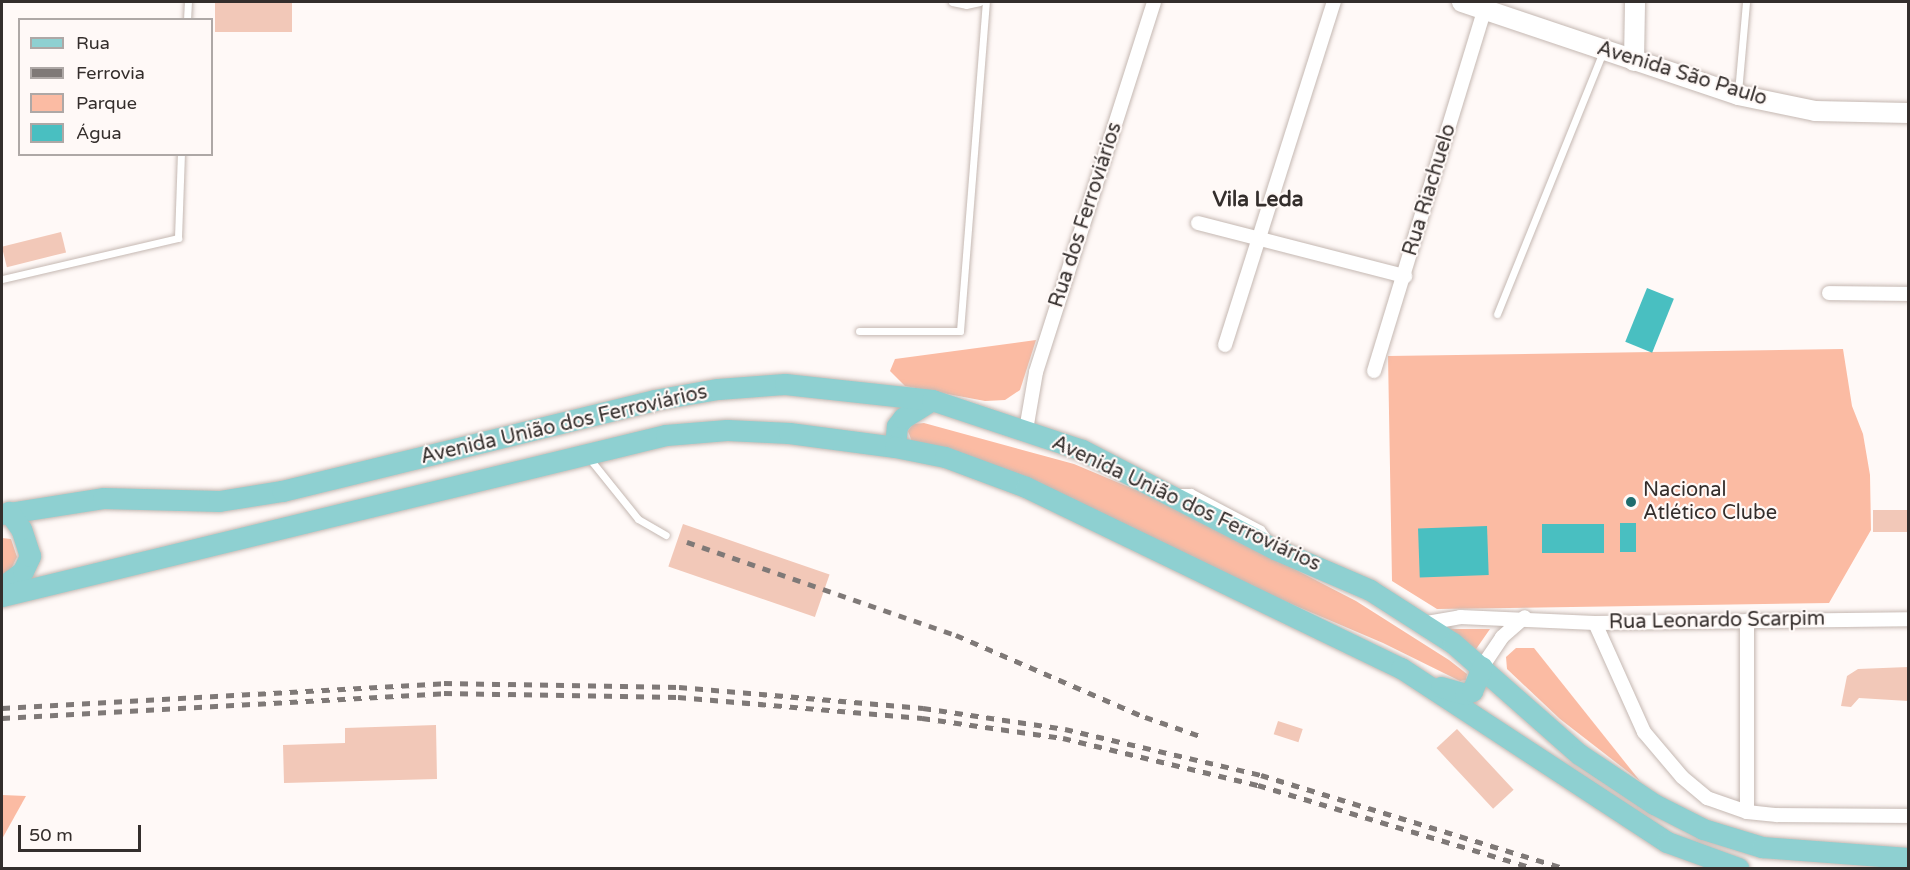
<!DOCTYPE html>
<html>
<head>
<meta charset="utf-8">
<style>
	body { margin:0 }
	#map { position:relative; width:1910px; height:870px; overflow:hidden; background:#fff9f7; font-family:"Varela Round",sans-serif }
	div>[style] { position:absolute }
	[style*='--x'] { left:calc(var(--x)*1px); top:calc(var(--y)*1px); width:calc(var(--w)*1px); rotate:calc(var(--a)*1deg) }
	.green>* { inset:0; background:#fbbba3 }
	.water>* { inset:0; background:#49bfc1; transform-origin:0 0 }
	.building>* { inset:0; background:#f2c8b8; transform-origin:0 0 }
	.roads { filter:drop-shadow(0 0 2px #c5b8b2) drop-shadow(0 0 2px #c5b8b2) }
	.lane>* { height:7px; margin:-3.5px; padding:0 3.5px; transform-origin:3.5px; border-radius:3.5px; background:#fff }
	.street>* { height:14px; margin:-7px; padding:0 7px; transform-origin:7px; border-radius:7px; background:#fff }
	.secondary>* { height:20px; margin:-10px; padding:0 10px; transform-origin:10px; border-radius:10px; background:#fff }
	.primary>* { height:21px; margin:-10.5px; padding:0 10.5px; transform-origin:10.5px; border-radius:10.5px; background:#8ed0d1 }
	.rail>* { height:4.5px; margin-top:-2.25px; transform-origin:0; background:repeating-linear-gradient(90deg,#7f7977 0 8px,transparent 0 16px) }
	.dots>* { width:16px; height:16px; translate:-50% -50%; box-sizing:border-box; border:3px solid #fff9f7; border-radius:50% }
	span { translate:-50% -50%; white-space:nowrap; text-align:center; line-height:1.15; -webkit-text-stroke:4.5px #fff9f7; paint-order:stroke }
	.street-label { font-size:20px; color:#342e2c }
	.poi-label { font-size:20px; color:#342e2c }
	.left { translate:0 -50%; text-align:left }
	.neighbourhood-label { font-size:21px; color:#342e2c; font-weight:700 }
	.frame { position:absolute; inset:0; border:3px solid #342e2c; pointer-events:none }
	.legend { position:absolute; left:18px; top:18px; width:195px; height:138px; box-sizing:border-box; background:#fff9f7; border:2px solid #aea8a6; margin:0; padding:8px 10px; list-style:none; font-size:18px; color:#342e2c }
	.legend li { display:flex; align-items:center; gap:12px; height:30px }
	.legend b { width:30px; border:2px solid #aea8a6 }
	.scale { position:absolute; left:18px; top:825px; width:123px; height:27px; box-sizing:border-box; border:3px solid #342e2c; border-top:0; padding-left:8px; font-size:18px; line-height:21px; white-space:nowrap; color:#342e2c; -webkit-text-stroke:4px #fff9f7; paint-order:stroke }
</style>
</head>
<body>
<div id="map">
	<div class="green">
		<div style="clip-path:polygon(1036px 340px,1020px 390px,1005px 400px,985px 401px,905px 386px,890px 371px,895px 359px)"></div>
		<div style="clip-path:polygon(1843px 349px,1852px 406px,1863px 434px,1870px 475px,1871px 530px,1829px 603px,1437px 609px,1392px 581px,1388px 356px)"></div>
		<div style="clip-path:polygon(924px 423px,1074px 464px,1169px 504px,1356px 601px,1449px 660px,1467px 674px,1466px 680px,1460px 681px,1383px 643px,912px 442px,908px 431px,913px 424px)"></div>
		<div style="clip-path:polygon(2px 538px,11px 539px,17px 557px,8px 575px,2px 578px)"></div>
		<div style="clip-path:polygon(1447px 628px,1452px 629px,1490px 629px,1474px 652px)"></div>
		<div style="clip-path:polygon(1516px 648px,1534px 648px,1640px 781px,1560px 719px,1507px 669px,1506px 657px)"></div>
		<div style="clip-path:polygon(2px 795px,26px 796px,2px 839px)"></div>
	</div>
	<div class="water">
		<div style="left:1647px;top:288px;width:29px;height:58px;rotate:22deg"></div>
		<div style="left:1636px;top:523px;width:29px;height:16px;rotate:90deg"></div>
		<div style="left:1604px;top:524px;width:29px;height:62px;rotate:90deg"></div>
		<div style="left:1487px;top:526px;width:49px;height:69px;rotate:88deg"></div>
	</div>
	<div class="building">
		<div style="left:215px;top:2px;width:77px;height:30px"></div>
		<div style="left:61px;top:232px;width:21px;height:61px;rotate:76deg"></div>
		<div style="left:1908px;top:510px;width:22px;height:35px;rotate:90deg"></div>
		<div style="left:683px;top:524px;width:155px;height:45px;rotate:19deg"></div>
		<div style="clip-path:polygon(1908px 667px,1908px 701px,1859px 698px,1851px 707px,1841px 706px,1847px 676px,1858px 669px)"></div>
		<div style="left:1278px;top:721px;width:26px;height:14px;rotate:18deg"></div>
		<div style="clip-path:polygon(436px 725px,437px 779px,284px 783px,283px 745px,345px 743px,345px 728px)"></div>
		<div style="left:1457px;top:729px;width:83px;height:28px;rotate:47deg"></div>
	</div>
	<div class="roads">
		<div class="lane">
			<div style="--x:952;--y:2;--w:14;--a:12"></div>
			<div style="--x:966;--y:5;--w:14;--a:-12"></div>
			<div style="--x:187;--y:20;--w:18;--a:-87"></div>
			<div style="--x:1738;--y:92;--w:90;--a:-84.9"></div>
			<div style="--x:2;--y:279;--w:181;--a:-13.1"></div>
			<div style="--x:178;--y:238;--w:84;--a:-88"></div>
			<div style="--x:1497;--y:314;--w:283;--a:-68"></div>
			<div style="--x:859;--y:331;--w:101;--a:0"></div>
			<div style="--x:960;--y:331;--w:330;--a:-85.5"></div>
			<div style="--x:589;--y:458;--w:78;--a:51.2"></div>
			<div style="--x:638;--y:519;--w:32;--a:30"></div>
			<div style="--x:1180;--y:492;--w:11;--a:0"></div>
			<div style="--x:1191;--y:492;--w:79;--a:27.9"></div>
			<div style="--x:1261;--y:529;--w:10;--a:53"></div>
		</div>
		<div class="street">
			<div style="--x:1198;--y:223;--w:214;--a:14.4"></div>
			<div style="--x:1829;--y:293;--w:79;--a:0.7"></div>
			<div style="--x:1225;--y:345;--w:360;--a:-72.4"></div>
			<div style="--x:1374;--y:371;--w:379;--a:-73"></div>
			<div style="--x:1026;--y:430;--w:59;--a:-80.2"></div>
			<div style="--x:1036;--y:372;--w:388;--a:-72.3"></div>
			<div style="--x:1747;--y:621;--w:191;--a:90"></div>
			<div style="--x:1427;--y:623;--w:34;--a:-10"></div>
			<div style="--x:1460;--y:617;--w:135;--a:2.5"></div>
			<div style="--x:1595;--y:623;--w:313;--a:-0.7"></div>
			<div style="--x:1595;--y:623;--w:120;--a:65.8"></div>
			<div style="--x:1644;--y:732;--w:59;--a:49.8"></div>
			<div style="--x:1682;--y:777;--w:33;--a:40"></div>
			<div style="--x:1707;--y:798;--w:42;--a:19.3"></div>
			<div style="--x:1747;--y:812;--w:30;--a:6"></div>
			<div style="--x:1777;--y:815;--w:131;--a:0.4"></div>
			<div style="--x:1482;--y:667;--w:36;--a:-56"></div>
			<div style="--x:1502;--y:637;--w:30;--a:-41"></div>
		</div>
		<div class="secondary">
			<div style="--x:1462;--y:2;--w:291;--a:18.6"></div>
			<div style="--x:1738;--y:95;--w:79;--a:11.7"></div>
			<div style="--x:1815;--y:111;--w:93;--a:1.2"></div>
			<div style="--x:1634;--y:61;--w:59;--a:-89"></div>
		</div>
		<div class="primary">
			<div style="--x:895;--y:447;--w:21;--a:-85"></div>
			<div style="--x:897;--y:426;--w:10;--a:-53"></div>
			<div style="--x:903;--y:418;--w:34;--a:-32"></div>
			<div style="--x:2;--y:514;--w:102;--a:-9"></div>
			<div style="--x:103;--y:498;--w:116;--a:1.5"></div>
			<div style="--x:219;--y:501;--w:64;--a:-9"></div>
			<div style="--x:282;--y:491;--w:383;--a:-13.7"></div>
			<div style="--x:654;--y:400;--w:65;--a:-9.8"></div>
			<div style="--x:718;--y:389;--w:67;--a:-4.3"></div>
			<div style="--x:785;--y:384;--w:148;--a:6.2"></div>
			<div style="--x:932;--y:400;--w:158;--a:18.4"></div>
			<div style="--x:1082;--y:450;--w:217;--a:27.2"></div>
			<div style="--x:1275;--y:549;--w:103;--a:23.3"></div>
			<div style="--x:1370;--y:590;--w:98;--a:32.6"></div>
			<div style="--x:1453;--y:643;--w:168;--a:41.4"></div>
			<div style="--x:1579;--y:754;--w:90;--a:33.7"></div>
			<div style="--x:1654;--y:804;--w:55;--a:27"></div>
			<div style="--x:1703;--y:829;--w:62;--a:17"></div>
			<div style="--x:1762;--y:847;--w:146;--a:4.3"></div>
			<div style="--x:2;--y:587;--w:26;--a:-37"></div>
			<div style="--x:23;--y:571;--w:17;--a:-65"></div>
			<div style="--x:30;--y:556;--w:28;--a:-108"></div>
			<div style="--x:21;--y:529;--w:21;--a:-125"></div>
			<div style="--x:2;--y:596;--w:683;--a:-13.63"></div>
			<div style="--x:666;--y:435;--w:61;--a:-4.7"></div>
			<div style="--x:727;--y:430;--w:62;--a:2.8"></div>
			<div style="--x:789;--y:433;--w:107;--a:7.5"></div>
			<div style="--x:895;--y:447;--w:51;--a:11.3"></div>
			<div style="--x:945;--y:457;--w:86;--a:20.3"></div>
			<div style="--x:1026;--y:487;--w:416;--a:25.8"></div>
			<div style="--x:1401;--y:668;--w:318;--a:33.2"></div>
			<div style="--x:1667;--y:842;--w:76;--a:20.1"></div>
			<div style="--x:1441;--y:687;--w:25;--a:16"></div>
			<div style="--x:1465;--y:694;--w:8;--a:-23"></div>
			<div style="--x:1472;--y:691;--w:26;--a:-67"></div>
		</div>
	</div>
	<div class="rail">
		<div style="--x:687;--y:542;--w:285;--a:19.1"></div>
		<div style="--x:956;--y:635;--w:206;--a:23.5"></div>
		<div style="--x:1145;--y:717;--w:61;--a:19"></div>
		<div style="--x:2;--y:708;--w:443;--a:-3.2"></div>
		<div style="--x:444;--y:683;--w:235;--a:1"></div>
		<div style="--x:679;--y:687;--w:245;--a:4.9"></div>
		<div style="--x:923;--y:708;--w:144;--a:8.4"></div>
		<div style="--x:1065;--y:729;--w:201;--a:13.2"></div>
		<div style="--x:1261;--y:775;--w:316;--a:17.1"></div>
		<div style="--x:2;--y:718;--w:443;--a:-3.2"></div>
		<div style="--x:444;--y:693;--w:234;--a:1"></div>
		<div style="--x:678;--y:697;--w:245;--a:4.9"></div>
		<div style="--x:922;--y:718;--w:142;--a:8.1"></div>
		<div style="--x:1063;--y:738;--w:201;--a:13.6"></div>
		<div style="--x:1258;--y:785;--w:287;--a:16.8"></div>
	</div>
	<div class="dots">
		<div style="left:1631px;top:502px;background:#206c6d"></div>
	</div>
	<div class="street-label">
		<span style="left:1682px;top:74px;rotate:17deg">Avenida São Paulo</span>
		<span style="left:1430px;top:190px;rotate:-73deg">Rua Riachuelo</span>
		<span style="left:1086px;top:215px;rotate:-72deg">Rua dos Ferroviários</span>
		<span style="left:564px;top:425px;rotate:-13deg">Avenida União dos Ferroviários</span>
		<span style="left:1186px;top:504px;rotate:25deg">Avenida União dos Ferroviários</span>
		<span style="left:1717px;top:621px;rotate:-1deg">Rua Leonardo Scarpim</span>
	</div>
	<div class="poi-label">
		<span class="left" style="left:1643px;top:502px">Nacional<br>Atlético Clube</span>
	</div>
	<div class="neighbourhood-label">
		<span style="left:1258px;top:200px">Vila Leda</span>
	</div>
	<div class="frame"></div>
	<ul class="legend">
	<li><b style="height:8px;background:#8ed0d1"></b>Rua</li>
	<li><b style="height:8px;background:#7f7977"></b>Ferrovia</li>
	<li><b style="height:16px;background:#fbbba3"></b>Parque</li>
	<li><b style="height:16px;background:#49bfc1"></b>Água</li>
	</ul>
	<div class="scale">50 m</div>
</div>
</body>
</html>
